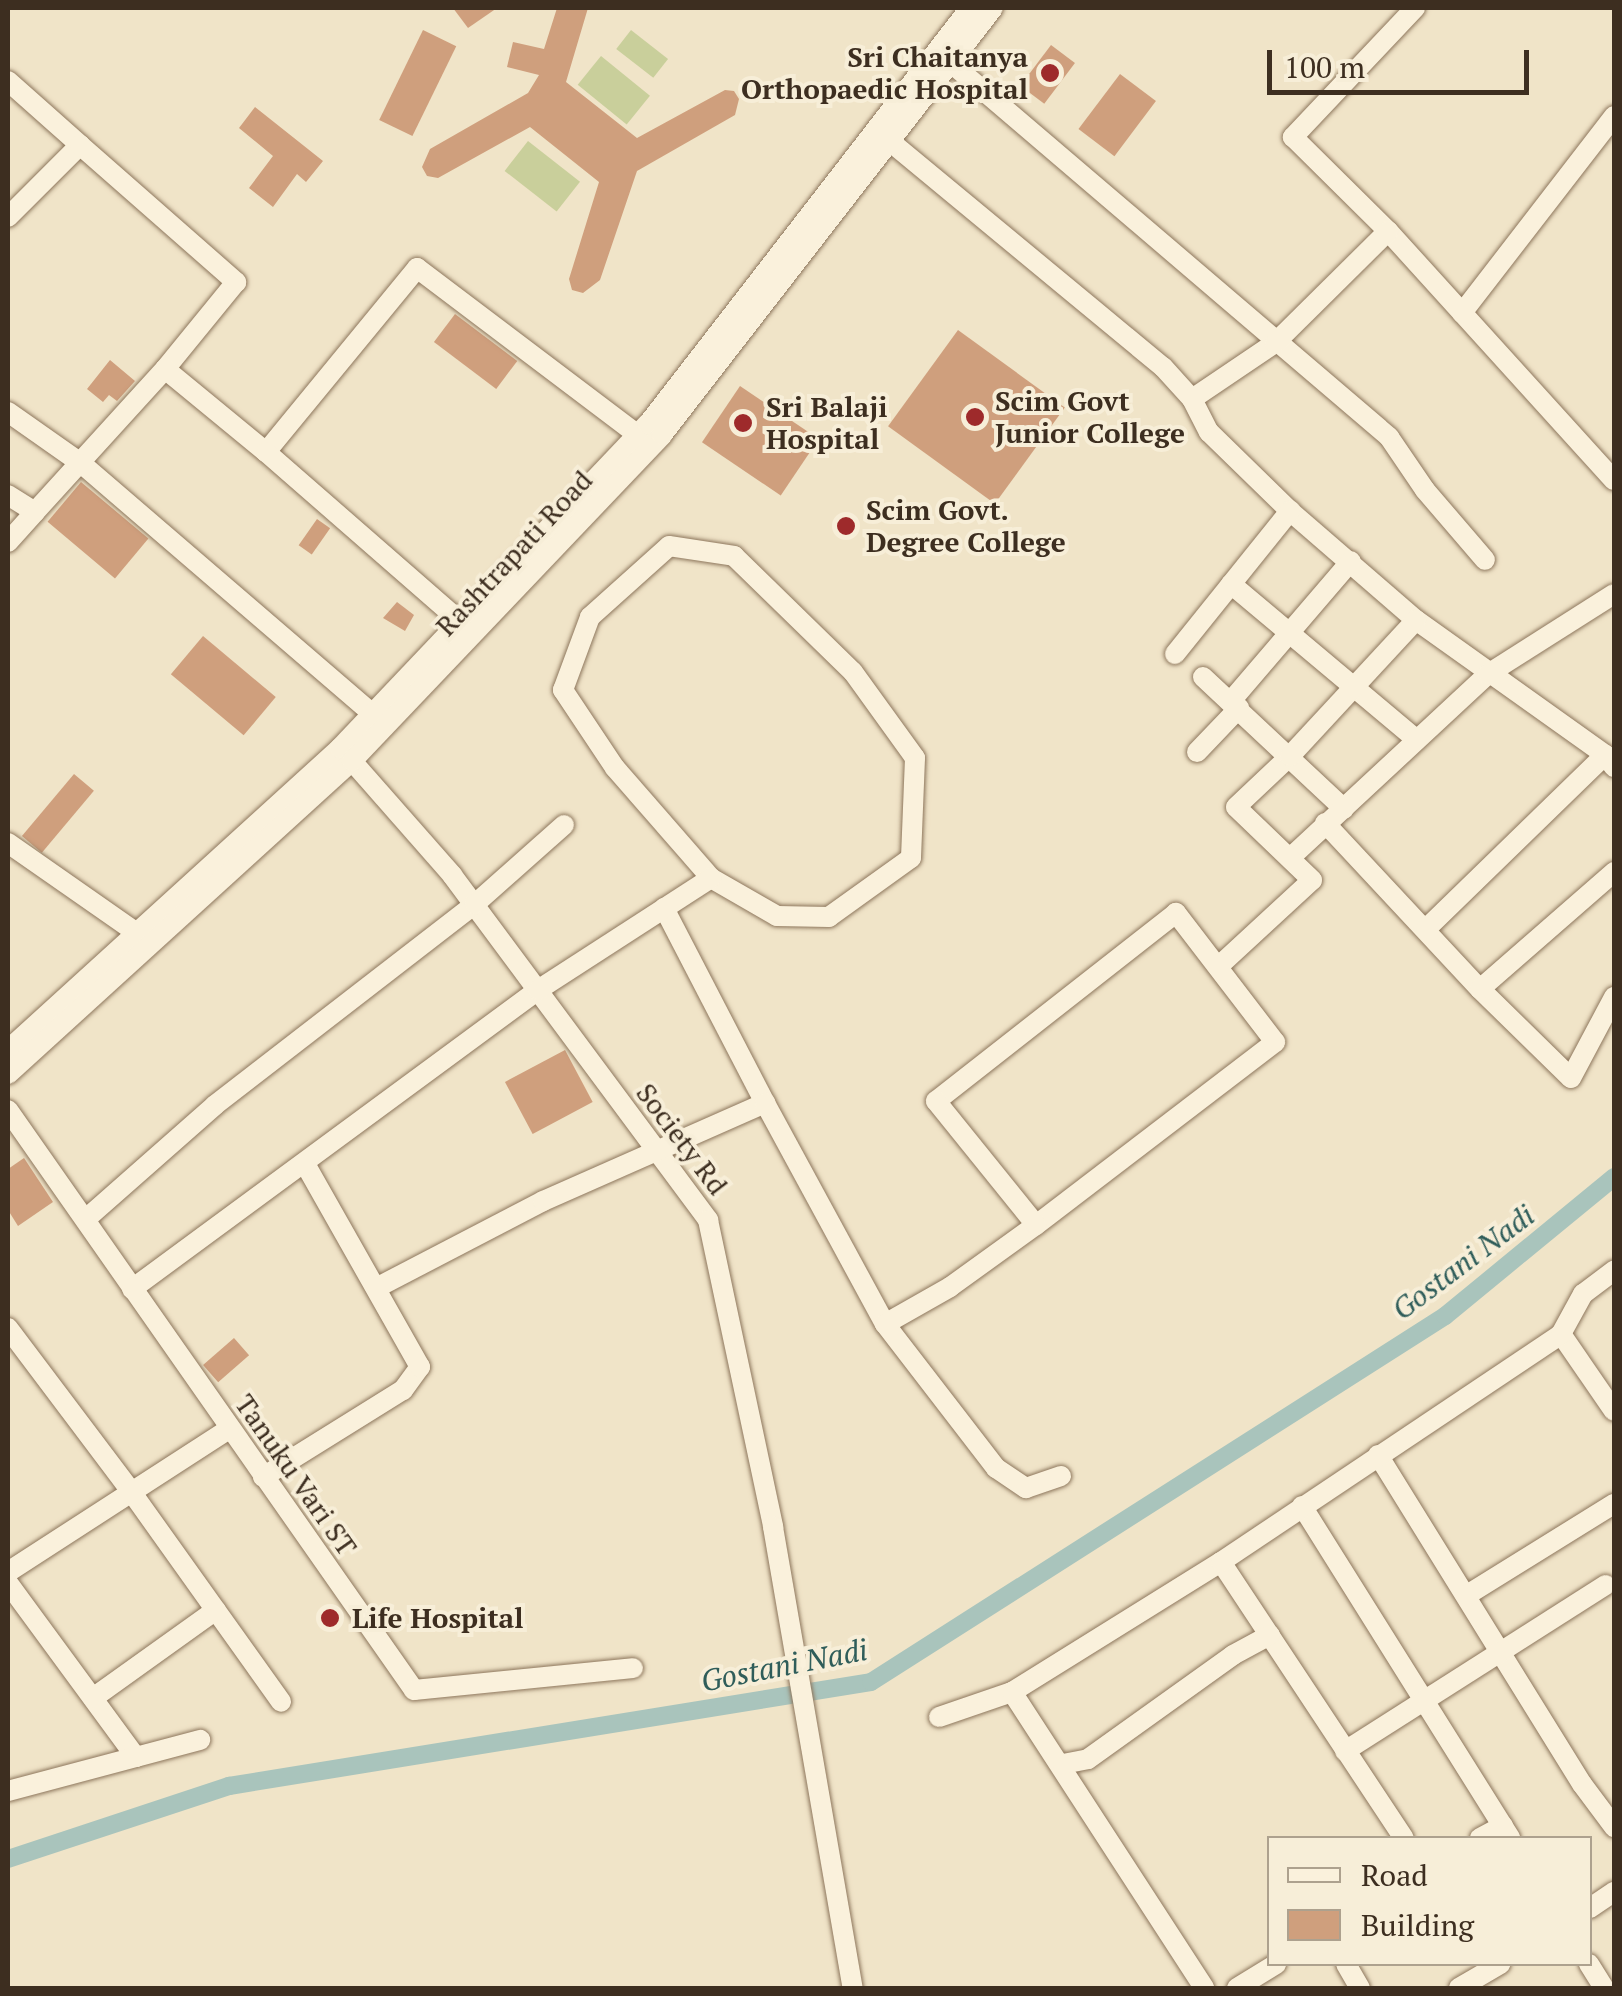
<!DOCTYPE html>
<html>
<head>
<meta charset="utf-8">
<style>
	body { margin:0 }
	#map { position:relative; width:1622px; height:1996px; overflow:hidden; background:#f0e4c8; font-family:"PT Serif",serif }
	div>[style] { position:absolute }
	[style*='--x'] { left:calc(var(--x)*1px); top:calc(var(--y)*1px); width:calc(var(--w)*1px); rotate:calc(var(--a)*1deg) }
	.green>* { inset:0; background:#c9cf9b; transform-origin:0 0 }
	.canal>* { height:18px; margin:-9px; padding:0 9px; transform-origin:9px; border-radius:9px; background:#a9c4bc }
	.building>* { inset:0; background:#cf9f7d; transform-origin:0 0 }
	.roads { filter:drop-shadow(0 0 2px #8d765c) drop-shadow(0 0 2px #8d765c) }
	.minor>* { height:20px; margin:-10px; padding:0 10px; transform-origin:10px; border-radius:10px; background:#faf1dc }
	.dots>* { width:28px; height:28px; translate:-50% -50%; box-sizing:border-box; border:5px solid #f7eed8; border-radius:50% }
	span { translate:-50% -50%; white-space:nowrap; text-align:center; line-height:1.15; -webkit-text-stroke:8px #f7eed8; paint-order:stroke }
	.poi-label { font-size:28px; color:#3d2e20; font-weight:700 }
	.right { translate:-100% -50%; text-align:right }
	.left { translate:0 -50%; text-align:left }
	.street-label { font-size:28px; color:#3d2e20 }
	.water-label { font-size:30px; color:#2f5d5a; font-style:italic }
	.frame { position:absolute; inset:0; border:10px solid #3d2e20; pointer-events:none }
	.legend { position:absolute; left:1267px; top:1836px; width:325px; height:130px; box-sizing:border-box; background:#f7eed8; border:2px solid #ada18e; margin:0; padding:12px 18px; list-style:none; font-size:30px; color:#3d2e20 }
	.legend li { display:flex; align-items:center; gap:20px; height:50px }
	.legend b { width:50px; border:2px solid #ada18e }
	.scale { position:absolute; left:1267px; top:50px; width:262px; height:45px; box-sizing:border-box; border:5px solid #3d2e20; border-top:0; padding-left:12px; font-size:30px; line-height:35px; white-space:nowrap; color:#3d2e20; -webkit-text-stroke:8px #f7eed8; paint-order:stroke }
</style>
</head>
<body>
<div id="map">
	<div class="green">
		<div style="left:631px;top:30px;width:47px;height:24px;rotate:38deg"></div>
		<div style="left:601px;top:56px;width:63px;height:37px;rotate:39deg"></div>
		<div style="left:528px;top:141px;width:66px;height:38px;rotate:38deg"></div>
	</div>
	<div class="canal">
		<div style="--x:8;--y:1859;--w:233;--a:-18.3"></div>
		<div style="--x:229;--y:1786;--w:650;--a:-9.2"></div>
		<div style="--x:871;--y:1682;--w:681;--a:-32.52"></div>
		<div style="--x:1445;--y:1316;--w:219;--a:-39.4"></div>
	</div>
	<div class="building">
		<div style="clip-path:polygon(453px 8px,497px 8px,468px 28px)"></div>
		<div style="clip-path:polygon(557px 8px,588px 8px,566px 82px,637px 138px,725px 90px,734px 91px,739px 99px,735px 115px,637px 171px,600px 280px,583px 293px,572px 290px,569px 279px,599px 182px,530px 127px,438px 178px,427px 176px,422px 167px,430px 149px,528px 93px,539px 75px,507px 67px,513px 42px,544px 49px)"></div>
		<div style="left:423px;top:30px;width:37px;height:100px;rotate:26deg"></div>
		<div style="left:1051px;top:45px;width:30px;height:51px;rotate:37deg"></div>
		<div style="left:1120px;top:74px;width:45px;height:69px;rotate:37deg"></div>
		<div style="clip-path:polygon(255px 107px,323px 161px,306px 182px,297px 174px,273px 207px,249px 188px,273px 156px,239px 128px)"></div>
		<div style="left:455px;top:314px;width:78px;height:35px;rotate:37deg"></div>
		<div style="left:958px;top:330px;width:132px;height:119px;rotate:36deg"></div>
		<div style="clip-path:polygon(110px 360px,135px 381px,117px 401px,109px 395px,103px 402px,87px 389px)"></div>
		<div style="left:740px;top:386px;width:95px;height:68px;rotate:34deg"></div>
		<div style="left:81px;top:482px;width:88px;height:52px;rotate:40deg"></div>
		<div style="left:317px;top:519px;width:16px;height:32px;rotate:35deg"></div>
		<div style="clip-path:polygon(397px 602px,414px 615px,405px 631px,383px 618px)"></div>
		<div style="left:203px;top:636px;width:95px;height:50px;rotate:40deg"></div>
		<div style="left:74px;top:774px;width:26px;height:81px;rotate:40deg"></div>
		<div style="left:565px;top:1050px;width:59px;height:68px;rotate:62deg"></div>
		<div style="clip-path:polygon(24px 1158px,53px 1202px,18px 1226px,8px 1210px,8px 1169px)"></div>
		<div style="left:234px;top:1338px;width:23px;height:41px;rotate:49deg"></div>
	</div>
	<div class="roads">
		<div class="minor">
			<div style="--x:1415;--y:8;--w:178;--a:133.4"></div>
			<div style="--x:1293;--y:137;--w:134;--a:44.7"></div>
			<div style="--x:1388;--y:231;--w:336;--a:47.8"></div>
			<div style="--x:951;--y:63;--w:576;--a:40.49"></div>
			<div style="--x:1389;--y:437;--w:64;--a:55.8"></div>
			<div style="--x:1425;--y:490;--w:92;--a:49.4"></div>
			<div style="--x:8;--y:81;--w:96;--a:41.6"></div>
			<div style="--x:892;--y:143;--w:352;--a:39.6"></div>
			<div style="--x:1163;--y:367;--w:43;--a:47.8"></div>
			<div style="--x:1192;--y:399;--w:37;--a:63"></div>
			<div style="--x:1209;--y:432;--w:113;--a:44.3"></div>
			<div style="--x:1290;--y:511;--w:167;--a:40.9"></div>
			<div style="--x:1416;--y:620;--w:232;--a:35.5"></div>
			<div style="--x:1605;--y:755;--w:15;--a:53"></div>
			<div style="--x:8;--y:217;--w:102;--a:-45"></div>
			<div style="--x:80;--y:145;--w:208;--a:41.3"></div>
			<div style="--x:236;--y:282;--w:112;--a:129.2"></div>
			<div style="--x:165;--y:369;--w:193;--a:132.3"></div>
			<div style="--x:35;--y:512;--w:32;--a:-148"></div>
			<div style="--x:1462;--y:313;--w:249;--a:-52.3"></div>
			<div style="--x:165;--y:369;--w:131;--a:39.4"></div>
			<div style="--x:266;--y:452;--w:238;--a:-50.6"></div>
			<div style="--x:417;--y:268;--w:277;--a:37.1"></div>
			<div style="--x:1192;--y:399;--w:100;--a:-34"></div>
			<div style="--x:1275;--y:343;--w:159;--a:-44.7"></div>
			<div style="--x:8;--y:412;--w:90;--a:35.1"></div>
			<div style="--x:82;--y:464;--w:393;--a:40.7"></div>
			<div style="--x:266;--y:452;--w:259;--a:41.1"></div>
			<div style="--x:8;--y:542;--w:40;--a:-48"></div>
			<div style="--x:669;--y:546;--w:66;--a:8.7"></div>
			<div style="--x:734;--y:556;--w:166;--a:44.3"></div>
			<div style="--x:853;--y:672;--w:106;--a:54.2"></div>
			<div style="--x:915;--y:758;--w:100;--a:92.3"></div>
			<div style="--x:911;--y:858;--w:101;--a:144.3"></div>
			<div style="--x:829;--y:917;--w:52;--a:-178.9"></div>
			<div style="--x:777;--y:916;--w:76;--a:-150.1"></div>
			<div style="--x:711;--y:878;--w:146;--a:-131.1"></div>
			<div style="--x:615;--y:768;--w:94;--a:-123.7"></div>
			<div style="--x:563;--y:690;--w:78;--a:-69.7"></div>
			<div style="--x:590;--y:617;--w:106;--a:-41.9"></div>
			<div style="--x:1231;--y:584;--w:241;--a:40"></div>
			<div style="--x:1175;--y:654;--w:184;--a:-51.2"></div>
			<div style="--x:1203;--y:677;--w:193;--a:43.1"></div>
			<div style="--x:1231;--y:701;--w:184;--a:-49.4"></div>
			<div style="--x:1197;--y:752;--w:61;--a:-46.3"></div>
			<div style="--x:352;--y:761;--w:152;--a:48.7"></div>
			<div style="--x:452;--y:875;--w:430;--a:53.4"></div>
			<div style="--x:708;--y:1220;--w:314;--a:78"></div>
			<div style="--x:773;--y:1527;--w:468;--a:80.2"></div>
			<div style="--x:1325;--y:823;--w:227;--a:47"></div>
			<div style="--x:1480;--y:989;--w:127;--a:44.4"></div>
			<div style="--x:1571;--y:1078;--w:92;--a:-62"></div>
			<div style="--x:8;--y:843;--w:157;--a:34.9"></div>
			<div style="--x:1290;--y:858;--w:270;--a:-42.9"></div>
			<div style="--x:1488;--y:674;--w:149;--a:-32.4"></div>
			<div style="--x:664;--y:908;--w:220;--a:62.6"></div>
			<div style="--x:1426;--y:929;--w:250;--a:-44.2"></div>
			<div style="--x:1220;--y:965;--w:125;--a:-42.7"></div>
			<div style="--x:1312;--y:880;--w:105;--a:-136.2"></div>
			<div style="--x:1236;--y:807;--w:74;--a:-43.4"></div>
			<div style="--x:1290;--y:756;--w:185;--a:-47.2"></div>
			<div style="--x:1480;--y:989;--w:178;--a:-41.1"></div>
			<div style="--x:8;--y:1050;--w:449;--a:-42.3"></div>
			<div style="--x:340;--y:748;--w:447;--a:-46.5"></div>
			<div style="--x:648;--y:424;--w:526;--a:-52.26"></div>
			<div style="--x:8;--y:1074;--w:465;--a:-42.3"></div>
			<div style="--x:352;--y:761;--w:450;--a:-46.4"></div>
			<div style="--x:662;--y:435;--w:540;--a:-52.22"></div>
			<div style="--x:8;--y:1110;--w:708;--a:55.01"></div>
			<div style="--x:414;--y:1690;--w:220;--a:-5.7"></div>
			<div style="--x:87;--y:1218;--w:171;--a:-41.4"></div>
			<div style="--x:215;--y:1105;--w:329;--a:-37.7"></div>
			<div style="--x:475;--y:904;--w:119;--a:-41.6"></div>
			<div style="--x:376;--y:1288;--w:188;--a:-27.5"></div>
			<div style="--x:543;--y:1201;--w:243;--a:-23.8"></div>
			<div style="--x:765;--y:1103;--w:251;--a:61.5"></div>
			<div style="--x:885;--y:1324;--w:182;--a:52.4"></div>
			<div style="--x:996;--y:1468;--w:36;--a:34"></div>
			<div style="--x:1026;--y:1488;--w:37;--a:-19"></div>
			<div style="--x:132;--y:1289;--w:504;--a:-36.37"></div>
			<div style="--x:538;--y:990;--w:206;--a:-32.9"></div>
			<div style="--x:885;--y:1324;--w:75;--a:-29.6"></div>
			<div style="--x:950;--y:1287;--w:106;--a:-35.8"></div>
			<div style="--x:1036;--y:1225;--w:301;--a:-37.4"></div>
			<div style="--x:1275;--y:1042;--w:163;--a:-127.5"></div>
			<div style="--x:1176;--y:913;--w:305;--a:141.9"></div>
			<div style="--x:936;--y:1101;--w:159;--a:51.1"></div>
			<div style="--x:8;--y:1328;--w:203;--a:53"></div>
			<div style="--x:130;--y:1490;--w:260;--a:54.5"></div>
			<div style="--x:1561;--y:1334;--w:93;--a:55.5"></div>
			<div style="--x:1378;--y:1455;--w:387;--a:58.2"></div>
			<div style="--x:1582;--y:1784;--w:54;--a:53.3"></div>
			<div style="--x:263;--y:1477;--w:165;--a:-31.9"></div>
			<div style="--x:403;--y:1390;--w:29;--a:-54"></div>
			<div style="--x:420;--y:1367;--w:233;--a:-119.5"></div>
			<div style="--x:1302;--y:1506;--w:392;--a:57.9"></div>
			<div style="--x:1221;--y:1562;--w:331;--a:56.5"></div>
			<div style="--x:8;--y:1572;--w:263;--a:-32.9"></div>
			<div style="--x:8;--y:1583;--w:216;--a:53.7"></div>
			<div style="--x:1467;--y:1595;--w:173;--a:-31.8"></div>
			<div style="--x:1012;--y:1692;--w:353;--a:57"></div>
			<div style="--x:93;--y:1698;--w:151;--a:-35.6"></div>
			<div style="--x:939;--y:1717;--w:77;--a:-18.9"></div>
			<div style="--x:1012;--y:1692;--w:246;--a:-31.9"></div>
			<div style="--x:1221;--y:1562;--w:409;--a:-33.8"></div>
			<div style="--x:1561;--y:1334;--w:46;--a:-61.2"></div>
			<div style="--x:1583;--y:1294;--w:39;--a:-37"></div>
			<div style="--x:1345;--y:1751;--w:309;--a:-32.5"></div>
			<div style="--x:1063;--y:1764;--w:25;--a:-11"></div>
			<div style="--x:1088;--y:1759;--w:178;--a:-35.6"></div>
			<div style="--x:1233;--y:1655;--w:42;--a:-28.4"></div>
			<div style="--x:8;--y:1791;--w:199;--a:-14.9"></div>
			<div style="--x:1480;--y:1838;--w:26;--a:-28"></div>
			<div style="--x:1590;--y:1908;--w:29;--a:-34"></div>
			<div style="--x:1346;--y:1964;--w:28;--a:60"></div>
			<div style="--x:1589;--y:1964;--w:28;--a:58"></div>
			<div style="--x:1237;--y:1988;--w:46;--a:-31.6"></div>
			<div style="--x:1459;--y:1988;--w:48;--a:-30.3"></div>
		</div>
	</div>
	<div class="dots">
		<div style="left:1050px;top:73px;background:#9e2a2b"></div>
		<div style="left:975px;top:417px;background:#9e2a2b"></div>
		<div style="left:743px;top:423px;background:#9e2a2b"></div>
		<div style="left:846px;top:526px;background:#9e2a2b"></div>
		<div style="left:330px;top:1618px;background:#9e2a2b"></div>
	</div>
	<div class="poi-label">
		<span class="right" style="left:1028px;top:73px">Sri Chaitanya<br>Orthopaedic Hospital</span>
		<span class="left" style="left:995px;top:417px">Scim Govt<br>Junior College</span>
		<span class="left" style="left:766px;top:423px">Sri Balaji<br>Hospital</span>
		<span class="left" style="left:866px;top:526px">Scim Govt.<br>Degree College</span>
		<span class="left" style="left:352px;top:1618px">Life Hospital</span>
	</div>
	<div class="street-label">
		<span style="left:514px;top:553px;rotate:-47deg">Rashtrapati Road</span>
		<span style="left:682px;top:1139px;rotate:53deg">Society Rd</span>
		<span style="left:296px;top:1475px;rotate:55deg">Tanuku Vari ST</span>
	</div>
	<div class="water-label">
		<span style="left:1463px;top:1262px;rotate:-37deg">Gostani Nadi</span>
		<span style="left:784px;top:1665px;rotate:-11deg">Gostani Nadi</span>
	</div>
	<div class="frame"></div>
	<ul class="legend">
	<li><b style="height:12px;background:#faf1dc"></b>Road</li>
	<li><b style="height:28px;background:#cf9f7d"></b>Building</li>
	</ul>
	<div class="scale">100 m</div>
</div>
</body>
</html>
